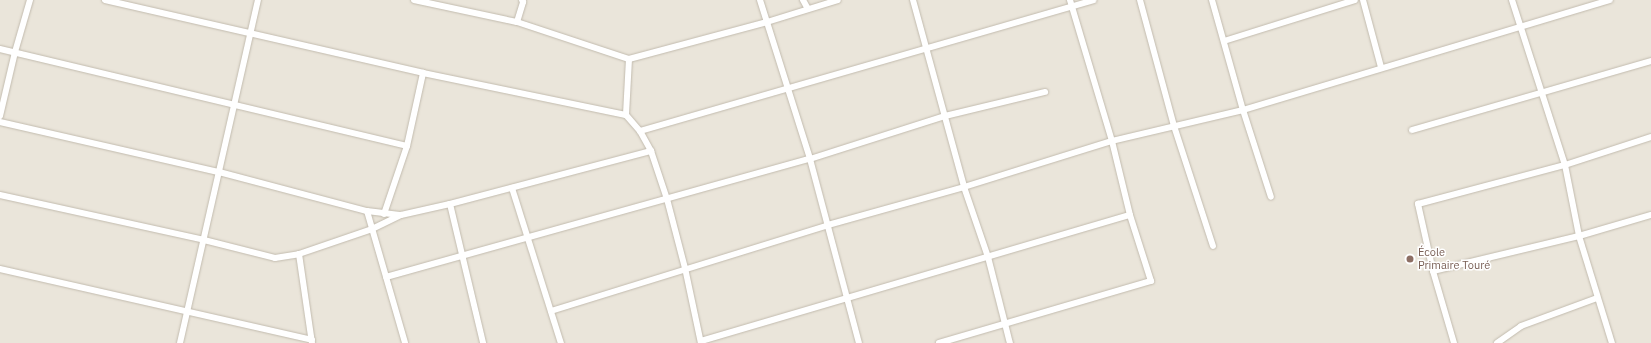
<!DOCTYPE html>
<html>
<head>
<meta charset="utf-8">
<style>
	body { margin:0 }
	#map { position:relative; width:1651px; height:343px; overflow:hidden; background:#f6f3ec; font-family:"IBM Plex Sans",sans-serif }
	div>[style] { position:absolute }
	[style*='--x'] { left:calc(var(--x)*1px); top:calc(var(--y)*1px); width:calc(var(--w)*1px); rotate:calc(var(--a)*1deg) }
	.residential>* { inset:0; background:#eae5da; transform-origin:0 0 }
	.roads { filter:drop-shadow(0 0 1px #c2bbae) drop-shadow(0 0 1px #c2bbae) }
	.minor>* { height:6px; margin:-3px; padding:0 3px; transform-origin:3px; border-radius:3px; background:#fff }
	.dots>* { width:11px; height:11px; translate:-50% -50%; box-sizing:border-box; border:2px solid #fff; border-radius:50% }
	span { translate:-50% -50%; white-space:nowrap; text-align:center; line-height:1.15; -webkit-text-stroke:3px #fff; paint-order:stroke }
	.education-label { font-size:11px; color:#785e54 }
	.left { translate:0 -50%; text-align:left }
</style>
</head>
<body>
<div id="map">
	<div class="residential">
		<div style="left:0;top:0;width:1651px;height:343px"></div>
	</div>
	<div class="roads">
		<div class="minor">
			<div style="--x:105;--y:0;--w:326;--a:12.9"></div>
			<div style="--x:423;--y:73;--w:207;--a:11.7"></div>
			<div style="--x:414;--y:0;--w:105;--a:12.1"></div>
			<div style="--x:517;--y:22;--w:118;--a:18.3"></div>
			<div style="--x:629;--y:59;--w:143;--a:-15"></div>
			<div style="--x:767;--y:22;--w:74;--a:-17.2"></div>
			<div style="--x:760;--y:0;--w:167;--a:72.5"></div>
			<div style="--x:810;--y:159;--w:190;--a:75.1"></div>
			<div style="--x:803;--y:0;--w:10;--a:61"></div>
			<div style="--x:913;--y:0;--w:194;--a:74.7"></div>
			<div style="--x:964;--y:187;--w:74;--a:71.1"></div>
			<div style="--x:988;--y:257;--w:89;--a:75.7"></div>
			<div style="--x:1140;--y:0;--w:131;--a:74.9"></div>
			<div style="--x:1174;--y:126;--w:126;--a:72"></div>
			<div style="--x:1212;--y:0;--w:114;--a:74.3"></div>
			<div style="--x:1243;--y:110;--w:91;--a:72.2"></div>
			<div style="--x:1363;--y:0;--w:69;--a:75"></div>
			<div style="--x:1512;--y:0;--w:173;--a:72.2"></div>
			<div style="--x:1565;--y:165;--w:72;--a:78.8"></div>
			<div style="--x:1579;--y:236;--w:112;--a:72.9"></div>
			<div style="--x:517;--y:22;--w:21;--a:-73"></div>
			<div style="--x:523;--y:2;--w:2;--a:-117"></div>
			<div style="--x:1224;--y:41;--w:137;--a:-17.4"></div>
			<div style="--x:0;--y:49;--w:418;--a:13.4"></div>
			<div style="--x:629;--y:59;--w:56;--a:93.1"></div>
			<div style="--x:626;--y:115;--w:21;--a:49"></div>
			<div style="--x:640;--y:131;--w:23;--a:61"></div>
			<div style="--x:651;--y:151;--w:51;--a:71.6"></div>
			<div style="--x:667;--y:199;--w:71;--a:75.4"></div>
			<div style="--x:685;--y:268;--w:77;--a:78"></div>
			<div style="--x:0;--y:116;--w:66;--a:-76.8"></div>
			<div style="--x:15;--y:52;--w:54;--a:-73.9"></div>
			<div style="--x:0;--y:122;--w:225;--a:12.9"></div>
			<div style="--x:219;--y:172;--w:153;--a:14.8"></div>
			<div style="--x:367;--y:211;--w:33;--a:7"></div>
			<div style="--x:1412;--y:130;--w:249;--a:-16.1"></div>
			<div style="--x:640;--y:131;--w:472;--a:-16.1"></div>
			<div style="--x:512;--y:188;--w:163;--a:72.5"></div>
			<div style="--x:0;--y:195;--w:209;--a:12.4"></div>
			<div style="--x:204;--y:240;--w:73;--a:14.2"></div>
			<div style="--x:275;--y:258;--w:24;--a:-9"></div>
			<div style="--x:299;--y:254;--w:77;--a:-18.9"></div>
			<div style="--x:372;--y:229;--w:32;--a:-26"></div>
			<div style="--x:401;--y:215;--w:50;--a:-12.7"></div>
			<div style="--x:450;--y:204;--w:208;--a:-14.8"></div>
			<div style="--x:450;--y:204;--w:143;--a:76.6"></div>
			<div style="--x:367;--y:211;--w:137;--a:73.9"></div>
			<div style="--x:384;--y:214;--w:72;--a:-71.3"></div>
			<div style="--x:407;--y:146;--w:75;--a:-77.6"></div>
			<div style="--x:299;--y:254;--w:90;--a:81.7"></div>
			<div style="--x:0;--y:269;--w:320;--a:12.8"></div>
			<div style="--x:1433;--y:271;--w:150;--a:-13.5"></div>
			<div style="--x:1579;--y:236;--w:75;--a:-16.3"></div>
			<div style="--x:386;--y:277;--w:440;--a:-15.6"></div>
			<div style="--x:810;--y:159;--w:142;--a:-17.7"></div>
			<div style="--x:945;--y:116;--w:103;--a:-13.5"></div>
			<div style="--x:551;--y:311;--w:290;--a:-17.2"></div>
			<div style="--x:828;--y:225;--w:141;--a:-15.6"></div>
			<div style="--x:964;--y:187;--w:155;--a:-17.3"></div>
			<div style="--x:1112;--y:141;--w:135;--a:-13.3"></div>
			<div style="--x:1243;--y:110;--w:383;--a:-16.7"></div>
			<div style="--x:701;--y:341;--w:447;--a:-16.4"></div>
			<div style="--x:180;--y:343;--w:352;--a:-77.2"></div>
			<div style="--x:939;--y:343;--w:221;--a:-16.3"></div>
			<div style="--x:1151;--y:281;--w:69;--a:-107.7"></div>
			<div style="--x:1130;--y:215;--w:76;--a:-103.7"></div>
			<div style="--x:1112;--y:141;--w:147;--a:-106.6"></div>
			<div style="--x:1454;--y:343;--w:75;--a:-106.3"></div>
			<div style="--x:1433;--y:271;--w:69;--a:-102.6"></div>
			<div style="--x:1418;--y:204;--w:152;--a:-14.9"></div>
			<div style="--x:1565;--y:165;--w:90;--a:-18"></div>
			<div style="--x:1497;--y:343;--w:29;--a:-35"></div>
			<div style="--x:1521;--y:326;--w:81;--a:-20.2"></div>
		</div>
	</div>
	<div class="dots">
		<div style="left:1410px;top:259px;background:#8d6e63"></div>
	</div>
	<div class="education-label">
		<span class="left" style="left:1418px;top:259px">École<br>Primaire Touré</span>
	</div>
</div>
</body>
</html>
